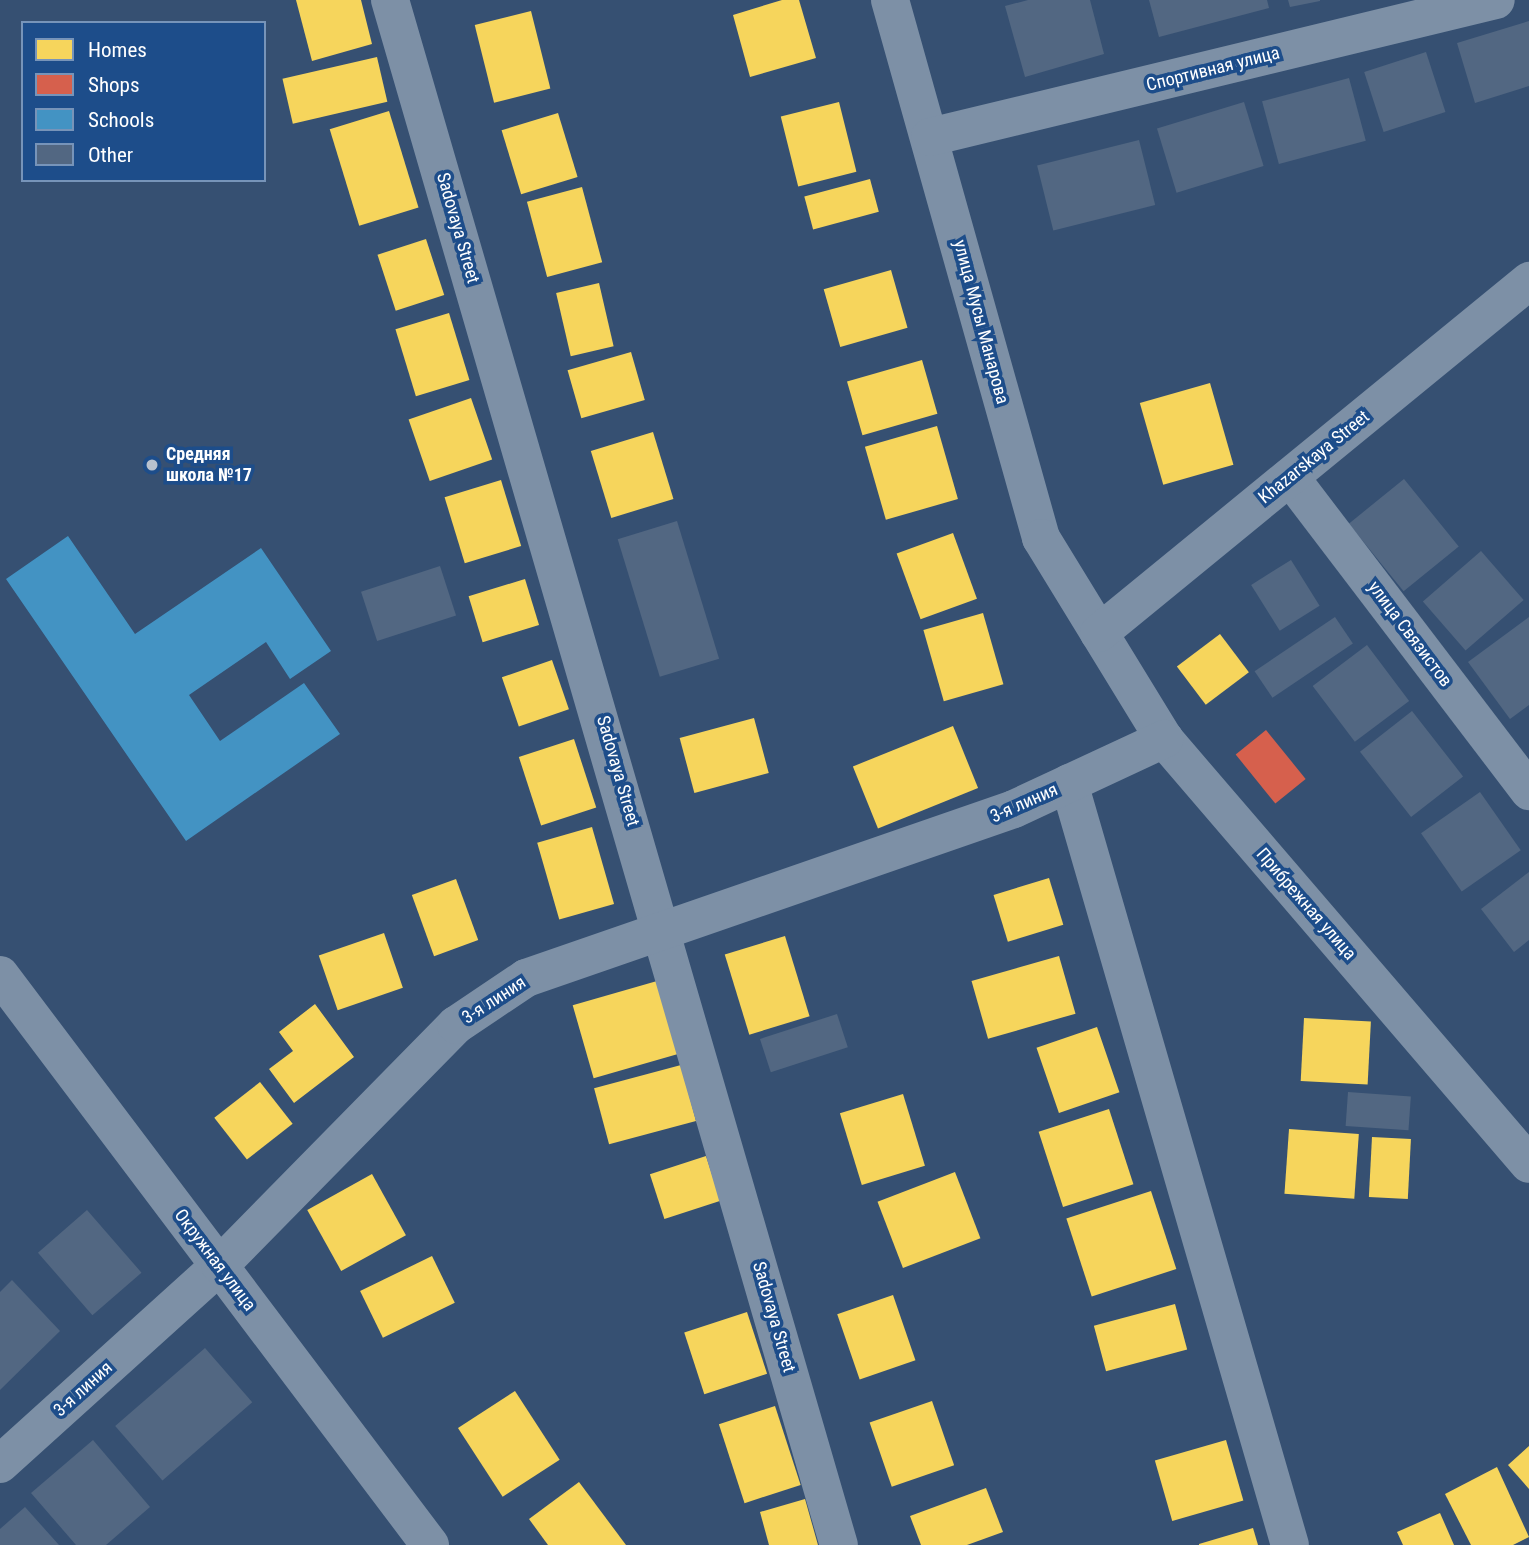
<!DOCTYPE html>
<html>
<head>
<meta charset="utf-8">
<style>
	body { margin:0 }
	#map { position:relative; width:1529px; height:1545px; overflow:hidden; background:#365072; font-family:"Roboto Condensed",sans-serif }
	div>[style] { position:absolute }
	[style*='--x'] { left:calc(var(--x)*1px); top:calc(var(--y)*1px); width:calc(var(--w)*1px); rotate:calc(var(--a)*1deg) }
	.homes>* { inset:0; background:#f6d55c; transform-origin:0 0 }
	.shops>* { inset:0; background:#d6604d; transform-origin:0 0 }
	.schools>* { inset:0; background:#4393c3 }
	.building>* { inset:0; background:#526782; transform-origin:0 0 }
	.minor>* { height:38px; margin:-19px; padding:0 19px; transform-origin:19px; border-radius:19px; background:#7d90a6 }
	.dots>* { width:19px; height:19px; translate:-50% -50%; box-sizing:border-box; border:4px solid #1d4d8a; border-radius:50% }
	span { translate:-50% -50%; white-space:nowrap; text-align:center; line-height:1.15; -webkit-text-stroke:7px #1d4d8a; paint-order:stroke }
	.street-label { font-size:18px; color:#fff }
	.poi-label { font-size:18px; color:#fff; font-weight:700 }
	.left { translate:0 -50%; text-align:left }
	.legend { position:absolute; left:21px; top:21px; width:245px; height:161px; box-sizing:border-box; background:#1d4d8a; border:2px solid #7794b9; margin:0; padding:9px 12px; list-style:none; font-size:21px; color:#fff }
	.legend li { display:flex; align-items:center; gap:14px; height:35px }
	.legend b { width:35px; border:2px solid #7794b9 }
</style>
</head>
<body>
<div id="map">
	<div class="homes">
		<div style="clip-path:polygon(296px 0,361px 0,372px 44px,312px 61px)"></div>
		<div style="clip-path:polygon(782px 0,799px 0,816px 58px,750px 77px,733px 15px)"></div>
		<div style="left:531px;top:11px;width:80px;height:58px;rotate:76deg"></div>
		<div style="left:377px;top:57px;width:46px;height:97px;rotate:77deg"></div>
		<div style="left:839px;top:102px;width:72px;height:60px;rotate:76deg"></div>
		<div style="left:389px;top:111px;width:101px;height:62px;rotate:73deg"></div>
		<div style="left:558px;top:113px;width:67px;height:59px;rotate:73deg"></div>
		<div style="left:870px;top:179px;width:34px;height:68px;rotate:75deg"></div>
		<div style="left:582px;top:187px;width:78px;height:57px;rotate:75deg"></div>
		<div style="left:426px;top:239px;width:59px;height:51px;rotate:72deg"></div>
		<div style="left:891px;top:270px;width:60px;height:70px;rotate:74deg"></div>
		<div style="left:599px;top:283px;width:65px;height:44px;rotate:77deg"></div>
		<div style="left:449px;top:313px;width:70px;height:56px;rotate:73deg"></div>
		<div style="left:631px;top:352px;width:50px;height:66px;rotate:74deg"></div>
		<div style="left:922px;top:360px;width:56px;height:78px;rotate:74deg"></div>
		<div style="left:1210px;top:383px;width:85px;height:73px;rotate:74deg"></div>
		<div style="left:471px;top:398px;width:65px;height:66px;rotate:71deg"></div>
		<div style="left:937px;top:426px;width:76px;height:75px;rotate:74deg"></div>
		<div style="left:653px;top:432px;width:70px;height:65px;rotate:73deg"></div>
		<div style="left:501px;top:480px;width:69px;height:59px;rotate:73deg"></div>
		<div style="left:953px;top:533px;width:70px;height:60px;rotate:70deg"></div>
		<div style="left:525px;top:579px;width:48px;height:59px;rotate:73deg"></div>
		<div style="left:983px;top:613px;width:74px;height:62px;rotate:74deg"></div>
		<div style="left:1220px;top:634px;width:48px;height:54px;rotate:53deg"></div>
		<div style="left:552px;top:660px;width:52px;height:53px;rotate:71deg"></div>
		<div style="left:754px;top:718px;width:57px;height:77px;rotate:75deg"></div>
		<div style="left:953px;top:726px;width:67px;height:108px;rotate:68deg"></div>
		<div style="left:574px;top:739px;width:72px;height:58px;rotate:72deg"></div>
		<div style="left:592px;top:827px;width:80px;height:57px;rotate:74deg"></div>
		<div style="left:1049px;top:878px;width:49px;height:58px;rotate:73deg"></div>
		<div style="left:456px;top:879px;width:65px;height:47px;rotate:70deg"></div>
		<div style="left:384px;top:933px;width:58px;height:69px;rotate:71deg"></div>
		<div style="left:785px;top:936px;width:84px;height:63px;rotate:73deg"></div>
		<div style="left:1059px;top:956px;width:60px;height:91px;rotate:74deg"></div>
		<div style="left:664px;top:979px;width:76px;height:95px;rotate:74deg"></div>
		<div style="clip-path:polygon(315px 1004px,354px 1057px,294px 1103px,269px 1069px,293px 1051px,279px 1032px)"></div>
		<div style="left:1304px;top:1018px;width:67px;height:63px;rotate:3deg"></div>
		<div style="left:1097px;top:1027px;width:69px;height:64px;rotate:71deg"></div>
		<div style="left:681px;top:1065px;width:58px;height:90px;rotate:75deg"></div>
		<div style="left:260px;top:1082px;width:53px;height:58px;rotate:52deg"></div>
		<div style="left:903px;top:1094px;width:75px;height:66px;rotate:73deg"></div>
		<div style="left:1109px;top:1109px;width:79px;height:74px;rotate:72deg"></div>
		<div style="left:1289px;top:1129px;width:70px;height:65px;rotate:4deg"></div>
		<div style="left:1372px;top:1137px;width:39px;height:60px;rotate:3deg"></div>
		<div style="left:706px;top:1156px;width:47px;height:59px;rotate:72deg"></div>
		<div style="left:955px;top:1172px;width:71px;height:83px;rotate:69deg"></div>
		<div style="left:372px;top:1174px;width:70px;height:74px;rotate:61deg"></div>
		<div style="left:1151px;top:1191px;width:82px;height:89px;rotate:72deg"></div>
		<div style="left:432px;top:1256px;width:52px;height:80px;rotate:64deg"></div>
		<div style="left:893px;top:1295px;width:69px;height:59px;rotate:71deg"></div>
		<div style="left:1175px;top:1304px;width:47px;height:84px;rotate:75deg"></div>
		<div style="left:747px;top:1312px;width:65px;height:66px;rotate:72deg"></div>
		<div style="left:515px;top:1391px;width:82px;height:68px;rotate:57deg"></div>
		<div style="left:932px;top:1401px;width:68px;height:66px;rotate:71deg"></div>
		<div style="left:775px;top:1406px;width:83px;height:59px;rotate:72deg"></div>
		<div style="left:1226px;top:1440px;width:63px;height:74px;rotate:74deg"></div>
		<div style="clip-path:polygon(1529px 1446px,1529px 1489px,1508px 1465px)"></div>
		<div style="clip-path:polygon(1497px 1467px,1529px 1537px,1513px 1545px,1471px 1545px,1445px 1494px)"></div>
		<div style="clip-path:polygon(579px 1482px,626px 1545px,548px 1545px,529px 1519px)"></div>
		<div style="clip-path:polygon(986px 1488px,1003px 1532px,967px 1545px,921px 1545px,910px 1516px)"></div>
		<div style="clip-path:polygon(805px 1499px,818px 1545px,769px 1545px,760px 1512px)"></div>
		<div style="clip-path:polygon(1440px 1513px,1454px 1545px,1403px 1545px,1397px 1532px)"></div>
		<div style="clip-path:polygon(1253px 1528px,1258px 1545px,1199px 1545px,1199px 1544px)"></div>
	</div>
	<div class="shops">
		<div style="left:1266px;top:730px;width:63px;height:39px;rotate:51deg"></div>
	</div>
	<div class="schools">
		<div style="clip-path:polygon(68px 536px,135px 634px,261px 548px,331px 651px,290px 679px,266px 642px,189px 695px,220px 741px,304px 683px,340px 734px,186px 841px,6px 579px)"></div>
	</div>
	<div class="building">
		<div style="clip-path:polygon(1028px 0,1090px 0,1104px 54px,1025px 77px,1005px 6px)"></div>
		<div style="clip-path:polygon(1149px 0,1267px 0,1269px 8px,1159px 37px)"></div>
		<div style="clip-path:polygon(1288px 0,1320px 0,1320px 1px,1290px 7px)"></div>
		<div style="clip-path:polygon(1529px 21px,1529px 86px,1475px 103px,1457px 43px)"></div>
		<div style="left:1426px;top:52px;width:63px;height:65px;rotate:72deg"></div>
		<div style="left:1349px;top:78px;width:65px;height:90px;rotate:75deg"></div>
		<div style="left:1244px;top:102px;width:67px;height:91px;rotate:73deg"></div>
		<div style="left:1139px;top:140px;width:67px;height:105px;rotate:76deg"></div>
		<div style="left:1404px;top:479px;width:87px;height:71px;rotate:51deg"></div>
		<div style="left:677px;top:521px;width:144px;height:62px;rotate:73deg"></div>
		<div style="left:1481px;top:551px;width:65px;height:77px;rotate:49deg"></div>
		<div style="left:1291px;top:560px;width:54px;height:47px;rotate:58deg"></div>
		<div style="left:440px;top:566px;width:52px;height:83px;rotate:72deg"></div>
		<div style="left:1335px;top:617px;width:32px;height:97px;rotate:56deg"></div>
		<div style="clip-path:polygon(1529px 617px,1529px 705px,1510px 719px,1468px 662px)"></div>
		<div style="left:1367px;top:645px;width:70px;height:68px;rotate:53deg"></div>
		<div style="left:1412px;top:711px;width:83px;height:66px;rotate:52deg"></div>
		<div style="left:1480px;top:792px;width:71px;height:72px;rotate:55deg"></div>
		<div style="clip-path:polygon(1529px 872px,1529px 940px,1514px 952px,1481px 909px)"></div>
		<div style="left:837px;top:1014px;width:35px;height:81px;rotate:72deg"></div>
		<div style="left:1348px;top:1092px;width:63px;height:34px;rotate:4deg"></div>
		<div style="left:87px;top:1210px;width:83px;height:65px;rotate:49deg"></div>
		<div style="clip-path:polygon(12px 1280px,60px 1331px,0 1390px,0 1292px)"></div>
		<div style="left:205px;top:1348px;width:72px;height:119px;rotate:49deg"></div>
		<div style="clip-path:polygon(93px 1440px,150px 1507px,106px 1545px,76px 1545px,31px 1493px)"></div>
		<div style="clip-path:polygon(25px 1507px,59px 1545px,0 1545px,0 1529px)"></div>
	</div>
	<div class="minor">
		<div style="--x:390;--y:0;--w:1609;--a:73.8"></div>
		<div style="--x:890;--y:0;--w:559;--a:74.32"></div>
		<div style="--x:1041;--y:538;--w:236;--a:58.5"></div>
		<div style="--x:1164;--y:739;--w:560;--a:49.34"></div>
		<div style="--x:930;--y:137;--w:582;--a:-13.61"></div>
		<div style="--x:1290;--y:477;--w:395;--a:52.7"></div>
		<div style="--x:1099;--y:633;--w:556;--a:-39.3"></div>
		<div style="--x:1069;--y:783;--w:793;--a:73.83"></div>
		<div style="--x:0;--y:975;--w:714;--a:52.97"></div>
		<div style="--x:0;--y:1464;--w:297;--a:-42.1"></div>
		<div style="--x:220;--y:1265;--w:337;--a:-45.5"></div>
		<div style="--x:456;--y:1025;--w:84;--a:-33.9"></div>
		<div style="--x:526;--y:978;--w:516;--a:-19.1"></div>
		<div style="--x:1014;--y:809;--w:166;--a:-25"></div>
	</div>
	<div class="dots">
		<div style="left:152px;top:465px;background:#b9c2ce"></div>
	</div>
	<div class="street-label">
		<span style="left:1213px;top:69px;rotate:-14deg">Спортивная улица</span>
		<span style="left:458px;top:228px;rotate:74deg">Sadovaya Street</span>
		<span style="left:981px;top:322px;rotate:75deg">улица Мусы Манарова</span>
		<span style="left:1314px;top:457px;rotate:-39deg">Khazarskaya Street</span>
		<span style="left:1410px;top:634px;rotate:53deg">улица Связистов</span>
		<span style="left:618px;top:771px;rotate:74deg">Sadovaya Street</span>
		<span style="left:1024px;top:803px;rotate:-24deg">3-я линия</span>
		<span style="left:1306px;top:904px;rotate:49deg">Прибрежная улица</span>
		<span style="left:494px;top:1000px;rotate:-33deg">3-я линия</span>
		<span style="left:215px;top:1260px;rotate:53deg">Окружная улица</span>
		<span style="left:774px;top:1317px;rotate:74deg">Sadovaya Street</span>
		<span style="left:83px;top:1389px;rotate:-42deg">3-я линия</span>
	</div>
	<div class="poi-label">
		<span class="left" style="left:166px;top:465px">Средняя<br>школа №17</span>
	</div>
	<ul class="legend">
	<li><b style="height:19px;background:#f6d55c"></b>Homes</li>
	<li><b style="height:19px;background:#d6604d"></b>Shops</li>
	<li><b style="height:19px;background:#4393c3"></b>Schools</li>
	<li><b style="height:19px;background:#526782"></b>Other</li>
	</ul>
</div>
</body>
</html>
